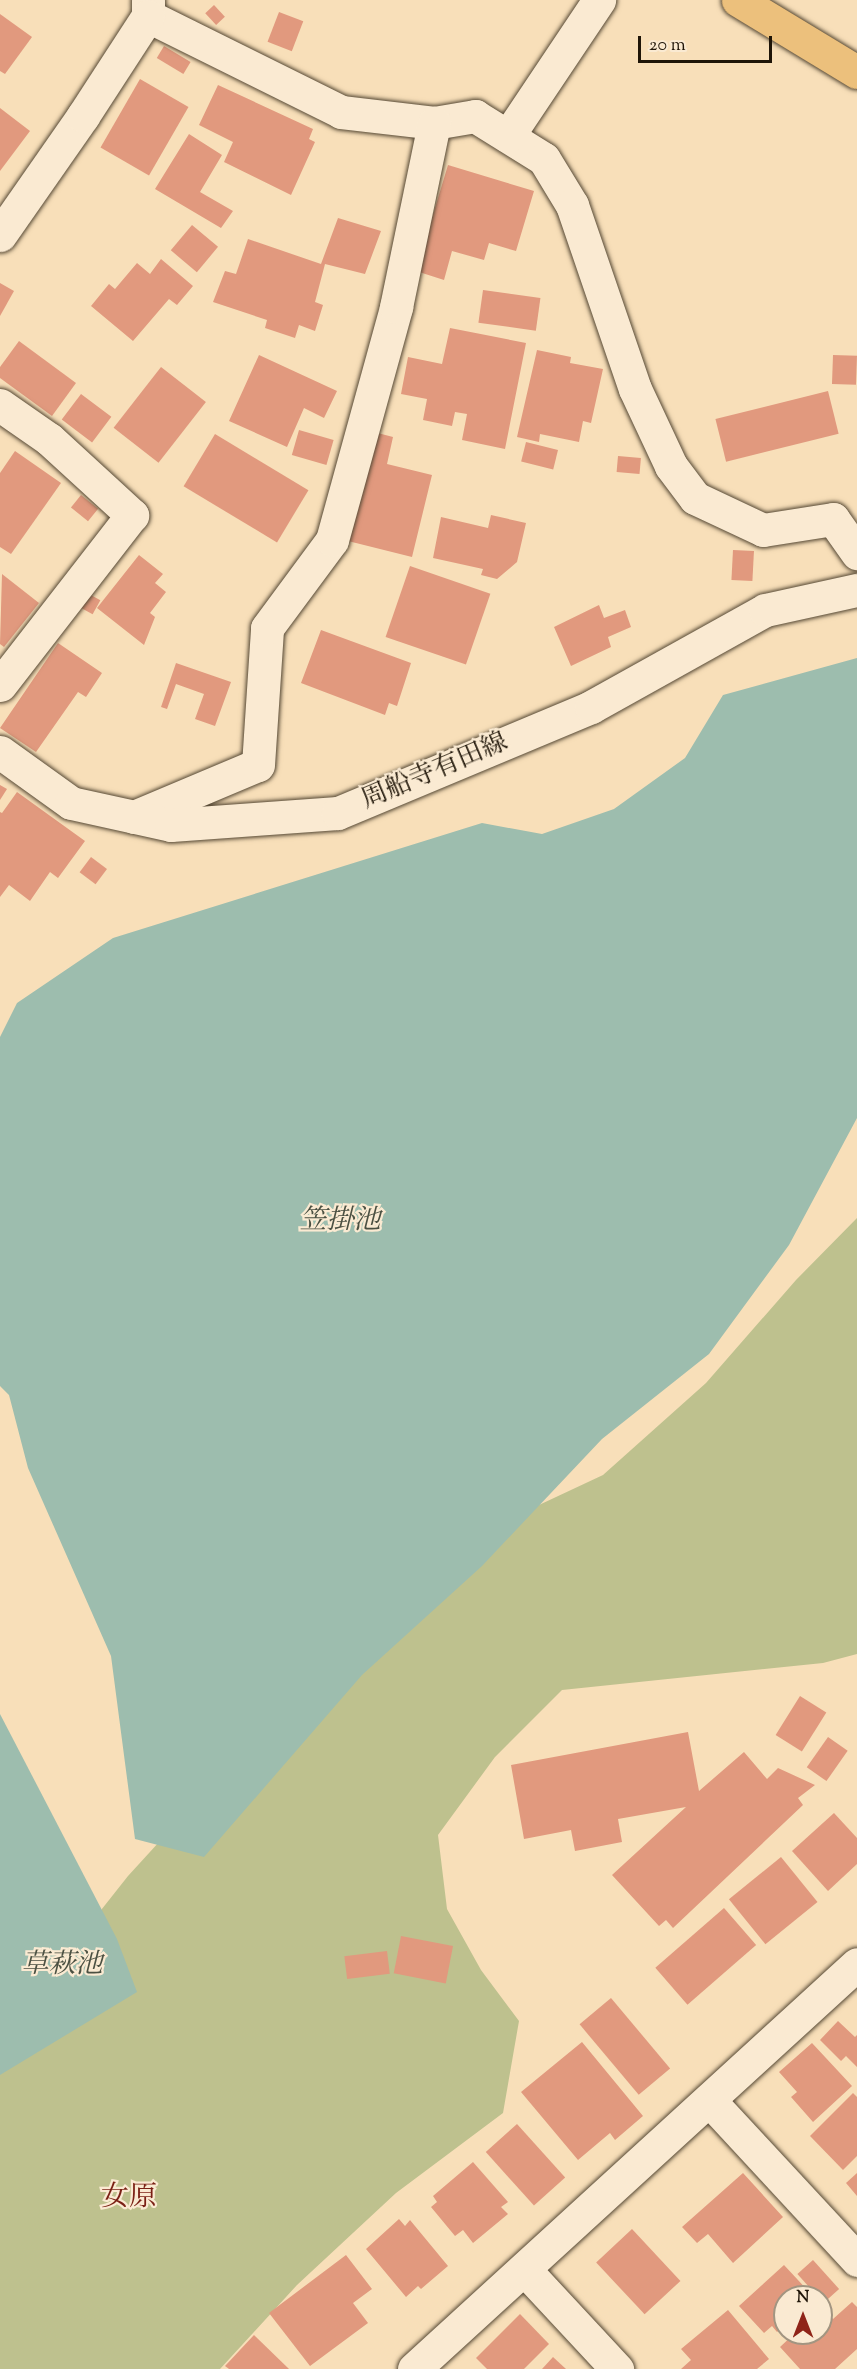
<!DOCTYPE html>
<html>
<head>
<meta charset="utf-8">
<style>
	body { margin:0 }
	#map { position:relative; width:857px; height:2369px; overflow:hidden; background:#f8dfb9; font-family:"Sorts Mill Goudy","Noto Serif JP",serif }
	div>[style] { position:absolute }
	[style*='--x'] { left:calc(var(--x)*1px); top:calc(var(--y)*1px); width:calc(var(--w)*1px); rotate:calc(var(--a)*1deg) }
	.green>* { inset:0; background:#bec18e }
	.water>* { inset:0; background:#9dbdae }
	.building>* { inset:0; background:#e1997e; transform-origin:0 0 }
	.roads { filter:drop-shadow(0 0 2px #554834) drop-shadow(0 0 2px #554834) }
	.street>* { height:33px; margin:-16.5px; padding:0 16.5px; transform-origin:16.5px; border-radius:16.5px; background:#faead2 }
	.secondary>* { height:33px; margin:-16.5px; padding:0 16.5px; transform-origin:16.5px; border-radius:16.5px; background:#faead2 }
	.highway>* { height:33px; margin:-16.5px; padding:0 16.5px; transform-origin:16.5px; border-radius:16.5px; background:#ecc07c }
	span { translate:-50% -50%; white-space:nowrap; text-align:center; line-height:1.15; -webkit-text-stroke:4.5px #faead2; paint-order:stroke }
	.street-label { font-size:26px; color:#1f1508 }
	.water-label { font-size:27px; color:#4b5042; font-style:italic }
	.quarter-label { font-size:28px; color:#7a1f14 }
	.north { position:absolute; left:773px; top:2285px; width:60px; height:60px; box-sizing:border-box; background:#faead2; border:2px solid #a29581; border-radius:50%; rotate:0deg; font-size:16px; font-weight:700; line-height:24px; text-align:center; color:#1f1508 }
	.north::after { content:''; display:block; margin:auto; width:21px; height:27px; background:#8f2418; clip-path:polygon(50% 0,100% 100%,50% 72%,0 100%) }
	.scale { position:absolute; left:638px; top:36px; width:134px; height:27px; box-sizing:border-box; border:3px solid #1f1508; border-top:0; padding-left:8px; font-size:18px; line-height:21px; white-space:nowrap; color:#1f1508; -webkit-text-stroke:4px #faead2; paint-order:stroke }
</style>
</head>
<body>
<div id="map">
	<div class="green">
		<div style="clip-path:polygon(857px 1218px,857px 1654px,823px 1663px,562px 1690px,495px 1757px,438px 1835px,447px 1909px,481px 1970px,519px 2021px,503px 2113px,396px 2193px,297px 2285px,220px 2369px,0 2369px,0 2027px,22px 2010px,128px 1876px,202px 1795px,479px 1533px,603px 1475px,706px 1383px,796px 1280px)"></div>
	</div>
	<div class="water">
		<div style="clip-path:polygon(857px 658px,857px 1118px,789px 1245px,709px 1354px,602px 1439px,482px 1566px,362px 1675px,204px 1857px,135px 1839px,111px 1656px,28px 1468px,9px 1395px,0 1386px,0 1037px,17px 1003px,113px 938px,482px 823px,542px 834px,614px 809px,685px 758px,723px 695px)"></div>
		<div style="clip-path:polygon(0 1714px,117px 1939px,137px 1992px,0 2075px)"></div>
	</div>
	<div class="building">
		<div style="left:214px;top:5px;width:16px;height:12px;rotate:47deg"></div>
		<div style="left:279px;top:12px;width:26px;height:32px;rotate:21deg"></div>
		<div style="clip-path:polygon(0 14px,32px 37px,5px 74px,0 71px)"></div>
		<div style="left:164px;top:46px;width:31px;height:14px;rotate:31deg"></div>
		<div style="left:140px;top:79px;width:56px;height:79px;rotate:30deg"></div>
		<div style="clip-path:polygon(218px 85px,313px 129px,309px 139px,315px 142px,291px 195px,224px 162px,233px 142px,199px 125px)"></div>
		<div style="clip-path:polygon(0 108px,30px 131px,0 171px)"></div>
		<div style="clip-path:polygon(189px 134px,222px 155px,200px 192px,233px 211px,221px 228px,155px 189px)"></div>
		<div style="clip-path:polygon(448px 165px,534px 191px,516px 251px,489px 243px,484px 260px,452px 251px,444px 280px,416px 271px)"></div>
		<div style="clip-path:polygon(338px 218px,381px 231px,365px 274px,325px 264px,315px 302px,323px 305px,315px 331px,299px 325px,295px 338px,265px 328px,267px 320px,213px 302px,225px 271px,236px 274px,248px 239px,321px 264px)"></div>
		<div style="left:192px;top:225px;width:34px;height:33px;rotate:40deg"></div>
		<div style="clip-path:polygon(161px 259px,193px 286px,177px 305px,169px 299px,133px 341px,91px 306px,109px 284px,115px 289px,137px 263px,150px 274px)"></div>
		<div style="clip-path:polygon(0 283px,14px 291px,0 316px)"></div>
		<div style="left:483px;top:290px;width:58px;height:33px;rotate:8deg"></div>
		<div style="clip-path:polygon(450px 328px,526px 343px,505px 449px,462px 440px,467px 414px,455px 412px,452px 426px,423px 420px,427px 399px,401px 394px,408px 357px,442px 364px)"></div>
		<div style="clip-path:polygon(19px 341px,76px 383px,52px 416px,0 378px,0 367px)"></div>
		<div style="clip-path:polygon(537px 350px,571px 357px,570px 363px,603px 369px,591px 423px,583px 421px,579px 442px,540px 434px,539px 442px,517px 437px)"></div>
		<div style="clip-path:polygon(259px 355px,337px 391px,324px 418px,304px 408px,287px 447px,229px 421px)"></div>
		<div style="left:833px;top:355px;width:24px;height:29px;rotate:2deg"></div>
		<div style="left:161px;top:367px;width:57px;height:77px;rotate:38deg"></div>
		<div style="left:828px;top:391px;width:44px;height:116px;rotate:76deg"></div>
		<div style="left:81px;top:394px;width:38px;height:32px;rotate:37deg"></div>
		<div style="left:299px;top:430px;width:36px;height:26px;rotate:16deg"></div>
		<div style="clip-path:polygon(370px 431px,393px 437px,387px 464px,432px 475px,412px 557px,344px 540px)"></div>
		<div style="left:215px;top:434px;width:109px;height:61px;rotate:31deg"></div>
		<div style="left:526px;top:442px;width:33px;height:20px;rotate:14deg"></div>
		<div style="clip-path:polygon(15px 451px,61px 483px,11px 554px,0 547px,0 473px)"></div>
		<div style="left:618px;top:456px;width:23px;height:16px;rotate:5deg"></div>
		<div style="left:81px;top:495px;width:22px;height:16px;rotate:39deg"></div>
		<div style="clip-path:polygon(491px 515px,526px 523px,517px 562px,497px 579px,481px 575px,483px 569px,433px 558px,441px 517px,488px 528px)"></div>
		<div style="left:733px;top:550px;width:21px;height:30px;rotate:3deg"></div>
		<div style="clip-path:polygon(139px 555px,163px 574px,155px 583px,166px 592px,150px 613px,155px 617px,144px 645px,97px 608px)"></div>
		<div style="left:410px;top:566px;width:85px;height:75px;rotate:19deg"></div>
		<div style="clip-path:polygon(2px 574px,39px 603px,4px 647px,0 644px)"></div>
		<div style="left:89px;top:594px;width:13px;height:16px;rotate:29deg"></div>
		<div style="clip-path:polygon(599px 605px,604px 618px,625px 610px,631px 627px,608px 637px,611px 647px,571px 666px,554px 627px)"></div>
		<div style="clip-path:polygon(321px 630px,411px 663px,397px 706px,389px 703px,385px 715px,301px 683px)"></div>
		<div style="clip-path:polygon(58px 643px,102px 673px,86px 697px,78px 692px,36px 752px,0 728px)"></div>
		<div style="clip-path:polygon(176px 663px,231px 682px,215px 726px,195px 719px,204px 694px,176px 684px,167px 709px,161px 707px)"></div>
		<div style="clip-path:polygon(0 785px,7px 789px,0 800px)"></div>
		<div style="clip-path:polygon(17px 792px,85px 841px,58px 878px,50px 872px,30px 901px,9px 885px,0 897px,0 812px,2px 813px)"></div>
		<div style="left:91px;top:857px;width:20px;height:19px;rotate:37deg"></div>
		<div style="left:800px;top:1696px;width:31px;height:46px;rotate:32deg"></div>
		<div style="clip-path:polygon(688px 1732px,699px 1791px,744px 1752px,767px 1779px,778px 1768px,815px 1785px,798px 1798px,803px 1805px,673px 1928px,666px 1920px,659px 1926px,612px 1875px,686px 1807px,618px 1819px,622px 1842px,575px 1851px,571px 1830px,524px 1839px,511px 1765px)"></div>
		<div style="left:828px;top:1737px;width:24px;height:37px;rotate:35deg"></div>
		<div style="clip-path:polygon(834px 1813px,857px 1838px,857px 1864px,828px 1891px,792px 1851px)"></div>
		<div style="left:781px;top:1857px;width:58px;height:67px;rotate:51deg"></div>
		<div style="left:724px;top:1908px;width:49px;height:91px;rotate:49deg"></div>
		<div style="left:401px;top:1936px;width:53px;height:38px;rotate:11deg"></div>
		<div style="left:387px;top:1951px;width:23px;height:43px;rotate:83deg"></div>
		<div style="left:611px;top:1998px;width:92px;height:41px;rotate:50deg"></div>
		<div style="clip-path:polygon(838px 2021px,855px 2037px,857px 2035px,857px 2067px,846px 2056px,841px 2061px,820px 2040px)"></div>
		<div style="clip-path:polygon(582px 2042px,643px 2116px,615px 2140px,610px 2133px,578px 2160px,521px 2092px)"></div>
		<div style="clip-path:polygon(812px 2043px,852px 2086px,813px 2122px,791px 2097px,797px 2092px,779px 2072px)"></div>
		<div style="clip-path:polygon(853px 2093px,857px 2097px,857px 2156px,843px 2170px,810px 2136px)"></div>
		<div style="left:517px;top:2124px;width:72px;height:42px;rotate:48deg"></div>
		<div style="clip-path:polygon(473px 2162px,508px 2202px,501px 2207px,508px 2214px,473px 2243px,463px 2230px,455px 2236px,431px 2207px,437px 2202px,433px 2196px)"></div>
		<div style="clip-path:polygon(743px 2173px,783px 2217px,733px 2263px,708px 2234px,697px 2243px,682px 2227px)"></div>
		<div style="clip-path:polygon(857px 2173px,857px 2196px,846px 2183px)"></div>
		<div style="clip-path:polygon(399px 2219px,405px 2226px,410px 2220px,448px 2266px,421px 2289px,418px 2286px,406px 2297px,366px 2249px)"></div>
		<div style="left:632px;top:2229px;width:71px;height:49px;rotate:47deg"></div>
		<div style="clip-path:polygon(346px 2255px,372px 2289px,353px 2303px,368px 2323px,310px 2366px,269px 2313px)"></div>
		<div style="left:813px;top:2260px;width:39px;height:21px;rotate:48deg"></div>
		<div style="clip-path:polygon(784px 2265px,811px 2294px,808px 2297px,785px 2297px,785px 2325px,777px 2332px,772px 2326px,764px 2333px,739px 2306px)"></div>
		<div style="clip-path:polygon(852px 2302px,857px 2307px,857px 2349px,835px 2369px,800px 2369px,780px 2347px,795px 2333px,821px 2333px,821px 2309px,823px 2307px,833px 2319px)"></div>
		<div style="clip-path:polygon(728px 2310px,769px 2359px,757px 2369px,681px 2369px,691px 2360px,681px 2349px)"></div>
		<div style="clip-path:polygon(520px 2314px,549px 2344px,524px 2369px,487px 2369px,476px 2358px)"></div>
		<div style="clip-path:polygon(254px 2335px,289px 2369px,229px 2369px,225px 2366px)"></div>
		<div style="clip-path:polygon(553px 2357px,566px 2369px,542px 2369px)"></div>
	</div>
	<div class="roads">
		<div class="street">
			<div style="--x:148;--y:0;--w:16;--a:90"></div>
			<div style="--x:148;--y:16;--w:216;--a:26.4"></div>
			<div style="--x:341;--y:112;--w:94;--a:6.7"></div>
			<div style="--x:434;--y:123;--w:42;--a:-9.7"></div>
			<div style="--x:475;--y:116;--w:81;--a:31.9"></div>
			<div style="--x:544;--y:159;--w:54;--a:58.7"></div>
			<div style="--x:572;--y:205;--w:194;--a:71.1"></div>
			<div style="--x:635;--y:389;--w:85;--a:64.9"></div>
			<div style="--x:671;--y:466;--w:40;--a:53"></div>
			<div style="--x:695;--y:498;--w:75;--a:25.2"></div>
			<div style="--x:763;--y:530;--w:71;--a:-8.9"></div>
			<div style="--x:833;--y:519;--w:42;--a:54.8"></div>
			<div style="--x:508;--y:136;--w:164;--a:-56.2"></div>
			<div style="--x:0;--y:235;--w:145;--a:-55.1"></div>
			<div style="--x:83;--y:116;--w:119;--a:-57"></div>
			<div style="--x:0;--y:405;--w:60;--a:34.8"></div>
			<div style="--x:49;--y:439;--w:113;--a:42.5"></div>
			<div style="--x:132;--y:515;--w:215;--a:127.8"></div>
			<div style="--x:134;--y:817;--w:134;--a:-22.8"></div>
			<div style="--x:258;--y:765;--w:137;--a:-86.2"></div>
			<div style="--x:267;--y:628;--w:109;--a:-53.5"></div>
			<div style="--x:332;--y:540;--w:242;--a:-74.6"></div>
			<div style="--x:396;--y:307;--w:188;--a:-78.3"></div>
			<div style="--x:709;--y:2100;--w:218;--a:47.2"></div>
			<div style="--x:524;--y:2269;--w:137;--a:47.1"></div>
			<div style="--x:414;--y:2369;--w:600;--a:-42.43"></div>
		</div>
		<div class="secondary">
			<div style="--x:0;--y:752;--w:87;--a:35.7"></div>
			<div style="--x:71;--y:803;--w:102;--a:12.4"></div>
			<div style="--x:171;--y:825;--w:167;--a:-4.1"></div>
			<div style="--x:338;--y:813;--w:274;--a:-22.7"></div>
			<div style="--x:591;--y:707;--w:199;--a:-29.1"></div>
			<div style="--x:765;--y:610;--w:94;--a:-12.3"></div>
		</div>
		<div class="highway">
			<div style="--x:738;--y:0;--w:139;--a:31.2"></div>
		</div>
	</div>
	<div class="street-label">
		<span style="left:435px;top:772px;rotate:-23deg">周船寺有田線</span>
	</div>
	<div class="water-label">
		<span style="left:340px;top:1222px">笠掛池</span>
		<span style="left:62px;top:1966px">草萩池</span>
	</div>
	<div class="quarter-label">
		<span style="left:129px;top:2198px">女原</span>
	</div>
	<div class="north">N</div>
	<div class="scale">20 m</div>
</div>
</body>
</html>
